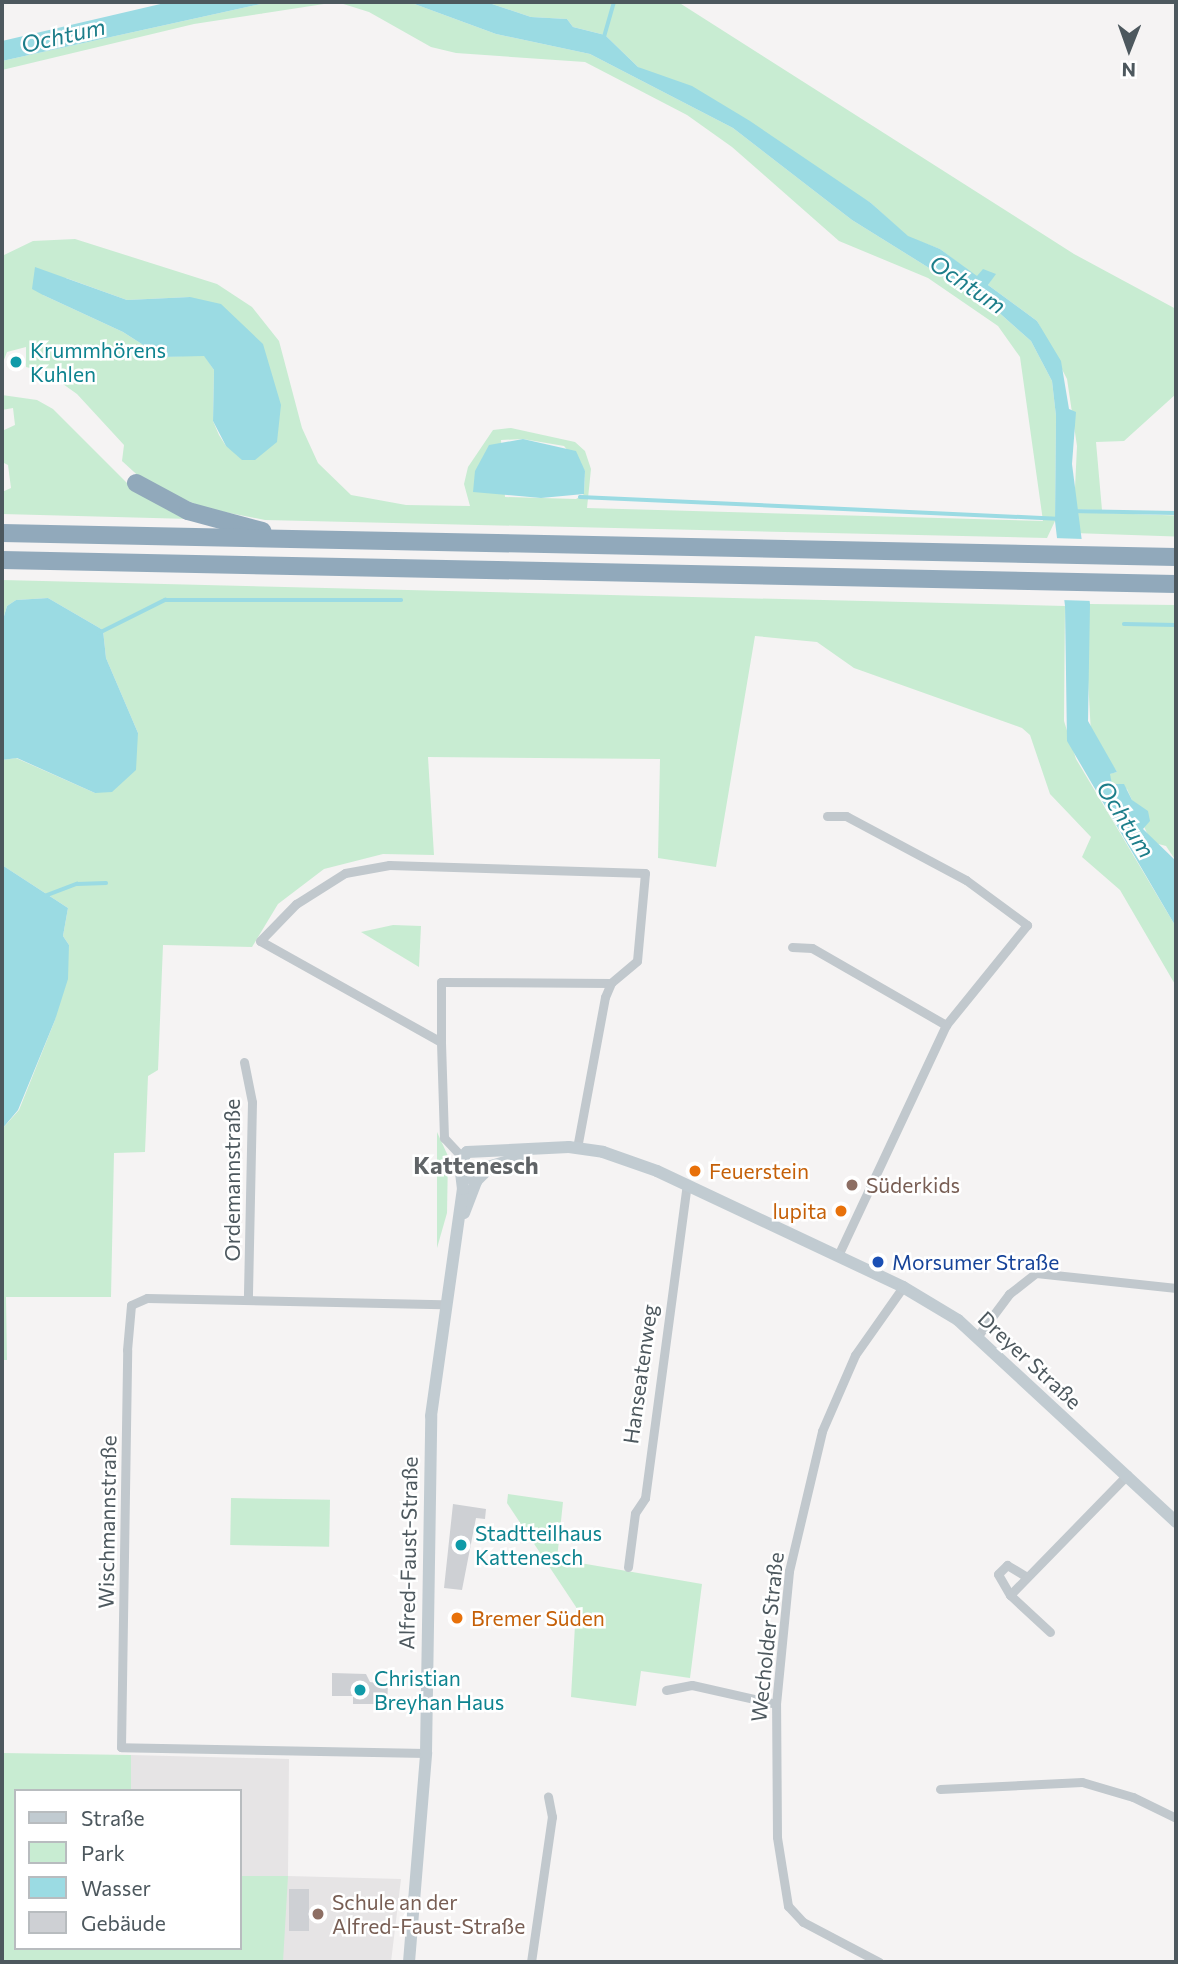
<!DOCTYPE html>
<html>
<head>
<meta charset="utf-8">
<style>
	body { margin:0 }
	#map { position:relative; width:1178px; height:1964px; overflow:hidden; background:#f5f3f3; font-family:Commissioner,sans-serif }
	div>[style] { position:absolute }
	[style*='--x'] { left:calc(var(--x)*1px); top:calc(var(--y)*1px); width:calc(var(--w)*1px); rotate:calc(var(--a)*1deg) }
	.education>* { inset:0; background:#e6e4e5 }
	.green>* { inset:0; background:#c8ecd2; transform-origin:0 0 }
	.water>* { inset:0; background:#9bdbe3 }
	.pier>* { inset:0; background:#f5f3f3 }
	.stream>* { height:3.5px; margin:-1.75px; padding:0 1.75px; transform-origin:1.75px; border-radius:1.75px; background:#9bdbe3 }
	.building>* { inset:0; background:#ced0d4; transform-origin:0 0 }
	.street>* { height:9px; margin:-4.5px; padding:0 4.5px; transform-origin:4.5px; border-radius:4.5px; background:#c1c8cd }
	.secondary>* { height:12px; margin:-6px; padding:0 6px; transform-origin:6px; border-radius:6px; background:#c1cbd1 }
	.highway>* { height:18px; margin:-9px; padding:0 9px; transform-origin:9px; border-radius:9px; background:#91a9bb }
	.dots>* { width:19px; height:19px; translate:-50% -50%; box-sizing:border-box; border:4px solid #fff; border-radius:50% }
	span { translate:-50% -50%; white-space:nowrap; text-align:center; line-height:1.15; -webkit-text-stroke:5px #fff; paint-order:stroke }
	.culture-label { font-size:21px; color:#0d838f }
	.left { translate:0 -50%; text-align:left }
	.food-label { font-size:21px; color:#c56008 }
	.right { translate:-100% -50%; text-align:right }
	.street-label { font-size:21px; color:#4d585e }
	.education-label { font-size:21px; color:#785e54 }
	.transit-label { font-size:21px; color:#164399 }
	.water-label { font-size:23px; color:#1d7e8a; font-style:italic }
	.quarter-label { font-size:24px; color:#606467; font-weight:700 }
	.frame { position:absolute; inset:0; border:4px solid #4d585e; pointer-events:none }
	.legend { position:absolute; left:14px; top:1789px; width:228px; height:161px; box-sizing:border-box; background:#fff; border:2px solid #b8bcbf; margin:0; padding:9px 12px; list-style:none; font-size:21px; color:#4d585e }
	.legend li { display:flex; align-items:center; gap:14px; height:35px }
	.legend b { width:35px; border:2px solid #b8bcbf }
	.north { position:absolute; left:1094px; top:14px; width:70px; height:70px; -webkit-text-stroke:5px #fff; paint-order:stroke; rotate:181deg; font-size:19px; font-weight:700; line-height:28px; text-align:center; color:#4d585e }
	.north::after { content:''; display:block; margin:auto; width:24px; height:32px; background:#4d585e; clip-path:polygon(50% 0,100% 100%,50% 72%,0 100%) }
</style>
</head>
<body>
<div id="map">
	<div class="education">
		<div style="clip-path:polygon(131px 1755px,289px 1759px,288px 1876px,401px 1879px,391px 1962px,106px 1962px,240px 1948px,240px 1791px,131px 1791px)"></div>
	</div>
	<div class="green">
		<div style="clip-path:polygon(evenodd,270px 2px,409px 2px,496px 34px,590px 54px,733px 128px,852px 220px,995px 309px,1031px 341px,1052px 381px,1056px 416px,1055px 521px,1047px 538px,265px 520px,204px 508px,145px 482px,122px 461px,124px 445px,77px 394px,46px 372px,26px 367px,26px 347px,7px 352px,2px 365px,2px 256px,33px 241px,75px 239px,217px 284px,252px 307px,279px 341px,302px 428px,318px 463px,351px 495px,406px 505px,470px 506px,464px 484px,468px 467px,493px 430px,511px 428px,575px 442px,585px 451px,591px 469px,587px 508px,1043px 521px,1020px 357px,998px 326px,928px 278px,839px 241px,732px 147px,687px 115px,585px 62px,456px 53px,431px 47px,369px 12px,337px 2px,194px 24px,2px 70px,2px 61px,270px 2px,66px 278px,127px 300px,190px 297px,255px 460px,226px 446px,219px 435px,213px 421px,214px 370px,204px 355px,162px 357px,123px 332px,43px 295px,66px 278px,270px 2px,523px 439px,564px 446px,585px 471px,584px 494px,576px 499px,505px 497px,501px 440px,523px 439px)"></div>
		<div style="clip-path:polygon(486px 2px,678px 2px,1074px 254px,1176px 309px,1176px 394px,1124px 441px,1096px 442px,1102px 510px,1074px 509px,1077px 446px,1067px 379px,1037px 321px,988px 285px,995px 274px,977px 277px,940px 249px,908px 237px,871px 203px,638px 67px,605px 35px,573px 27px,567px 19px,531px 17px)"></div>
		<div style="clip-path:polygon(2px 395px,37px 400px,53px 409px,137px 493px,191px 519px,2px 514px,2px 492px,11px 488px,8px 465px,2px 462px,2px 431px,15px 425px,13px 408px,2px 410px)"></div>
		<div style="left:1074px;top:512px;width:102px;height:21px;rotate:2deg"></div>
		<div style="clip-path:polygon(2px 580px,1065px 606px,1064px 721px,1076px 759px,1176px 927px,1176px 986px,1120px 890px,1082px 857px,1091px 837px,1050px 794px,1030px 735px,1022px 728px,854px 668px,817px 642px,755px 636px,716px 867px,658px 858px,660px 759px,428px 757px,434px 855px,383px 854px,324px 869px,278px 904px,252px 947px,163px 945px,158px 1070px,148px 1076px,145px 1152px,114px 1153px,111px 1297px,6px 1297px,7px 1360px,2px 1360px,2px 1129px,19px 1110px,55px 1020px,69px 945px,63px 936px,68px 908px,2px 865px,2px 760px,16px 758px,95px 793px,138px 733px,106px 658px,103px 630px,48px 598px,16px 600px,7px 606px,2px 623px)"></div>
		<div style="clip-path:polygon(1090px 604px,1176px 605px,1176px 861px,1166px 846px,1151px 842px,1127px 789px,1112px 784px,1109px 774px,1117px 772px,1091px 734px,1085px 624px)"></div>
		<div style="clip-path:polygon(393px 925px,421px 926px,419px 967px,361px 932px)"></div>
		<div style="clip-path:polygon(437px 1132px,448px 1156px,447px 1213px,437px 1248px)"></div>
		<div style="clip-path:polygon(508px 1494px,563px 1502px,557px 1559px,702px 1584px,690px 1678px,641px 1671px,636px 1706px,571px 1697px,576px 1607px,507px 1503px)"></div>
		<div style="left:231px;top:1498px;width:99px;height:47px;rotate:1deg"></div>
		<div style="clip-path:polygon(2px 1753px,131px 1755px,131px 1791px,16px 1791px,16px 1948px,240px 1948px,240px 1876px,288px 1876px,283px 1962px,2px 1962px)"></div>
	</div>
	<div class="water">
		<div style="clip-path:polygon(169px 2px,270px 2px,2px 61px,2px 41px)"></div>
		<div style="clip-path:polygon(409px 2px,486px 2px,531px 17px,567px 19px,573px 27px,605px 35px,638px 67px,692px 86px,750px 121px,871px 203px,908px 236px,940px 249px,977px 276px,983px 269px,996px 274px,988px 285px,1037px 321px,1061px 361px,1069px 409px,1076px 412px,1072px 464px,1090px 604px,1088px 721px,1117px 772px,1110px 774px,1112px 784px,1124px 784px,1132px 800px,1148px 811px,1150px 821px,1143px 829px,1176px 861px,1176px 927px,1067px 741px,1065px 606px,1055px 521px,1056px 416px,1052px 381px,1031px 341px,995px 309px,852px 220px,733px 128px,590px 54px,496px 34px)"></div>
		<div style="clip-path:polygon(35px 267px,127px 300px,190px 297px,221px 304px,263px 344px,281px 405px,277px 442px,255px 460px,242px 460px,226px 446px,213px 421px,214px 370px,204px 356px,162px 357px,123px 332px,43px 295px,32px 289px)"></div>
		<div style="clip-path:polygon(523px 439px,576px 451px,585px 471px,584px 494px,541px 498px,473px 492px,475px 471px,489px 445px)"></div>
		<div style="clip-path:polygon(48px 598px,103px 630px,106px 658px,138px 733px,136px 770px,112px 792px,95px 793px,17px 758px,2px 760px,2px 623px,7px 606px,16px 600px)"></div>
		<div style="clip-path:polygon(2px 865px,68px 908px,63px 936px,69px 945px,68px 979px,55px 1020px,18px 1110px,2px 1129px)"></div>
	</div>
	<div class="pier">
		<div style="clip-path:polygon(1053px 538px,1083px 539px,1093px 601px,1061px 600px)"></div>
	</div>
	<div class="stream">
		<div style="--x:604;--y:37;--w:36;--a:-74"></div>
		<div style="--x:580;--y:497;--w:477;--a:2.6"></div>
		<div style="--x:1070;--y:511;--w:106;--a:1.1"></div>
		<div style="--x:1124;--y:624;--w:52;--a:1.1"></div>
		<div style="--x:99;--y:633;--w:74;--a:-26.6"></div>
		<div style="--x:165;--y:600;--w:236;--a:0"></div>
		<div style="--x:45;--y:896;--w:34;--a:-21"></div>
		<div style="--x:77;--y:884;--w:29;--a:-2"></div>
	</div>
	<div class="building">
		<div style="clip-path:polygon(453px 1504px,486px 1509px,485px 1519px,476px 1518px,462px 1590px,444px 1588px)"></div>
		<div style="clip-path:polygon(332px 1673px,366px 1674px,370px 1682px,388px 1685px,387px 1704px,353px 1704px,353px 1696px,332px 1696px)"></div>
		<div style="left:289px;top:1889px;width:20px;height:42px"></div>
	</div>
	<div class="street">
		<div style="--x:827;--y:816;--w:19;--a:0"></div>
		<div style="--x:846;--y:816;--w:136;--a:28.1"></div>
		<div style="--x:966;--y:880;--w:76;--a:36.4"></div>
		<div style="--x:1027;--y:925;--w:129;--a:129"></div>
		<div style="--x:946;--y:1025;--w:255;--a:115.1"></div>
		<div style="--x:792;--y:947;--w:20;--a:3"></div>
		<div style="--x:812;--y:948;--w:155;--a:29.9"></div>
		<div style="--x:441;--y:1042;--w:60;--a:-90"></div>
		<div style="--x:441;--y:982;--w:170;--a:0.3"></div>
		<div style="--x:244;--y:1062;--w:41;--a:78.7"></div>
		<div style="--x:252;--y:1102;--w:197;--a:91.2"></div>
		<div style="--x:462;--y:1157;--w:26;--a:-133"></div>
		<div style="--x:444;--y:1138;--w:96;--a:-91.8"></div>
		<div style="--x:441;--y:1042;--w:207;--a:-150.8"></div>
		<div style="--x:260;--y:941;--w:52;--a:-45.8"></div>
		<div style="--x:296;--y:904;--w:58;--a:-32.3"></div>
		<div style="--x:345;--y:873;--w:45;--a:-10.3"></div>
		<div style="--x:389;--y:865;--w:256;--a:1.8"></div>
		<div style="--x:645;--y:873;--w:88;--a:95.2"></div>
		<div style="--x:637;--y:961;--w:34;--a:140"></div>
		<div style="--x:611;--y:983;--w:15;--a:113"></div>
		<div style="--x:605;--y:997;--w:154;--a:100.5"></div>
		<div style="--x:977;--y:1337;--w:54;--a:-53.3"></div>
		<div style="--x:1009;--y:1294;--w:34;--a:-38"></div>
		<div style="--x:1036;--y:1273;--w:141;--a:6.1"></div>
		<div style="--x:628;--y:1567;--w:54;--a:-82.6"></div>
		<div style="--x:635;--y:1513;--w:18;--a:-56"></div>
		<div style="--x:645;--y:1498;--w:316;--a:-82.4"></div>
		<div style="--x:1010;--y:1595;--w:24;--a:-120"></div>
		<div style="--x:998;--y:1574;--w:13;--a:-45"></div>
		<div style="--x:1007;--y:1565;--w:23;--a:31"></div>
		<div style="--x:1050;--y:1632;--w:54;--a:-137.2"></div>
		<div style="--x:1010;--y:1595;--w:168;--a:-45.7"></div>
		<div style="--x:666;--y:1690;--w:26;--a:-11"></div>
		<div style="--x:692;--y:1685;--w:86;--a:12.7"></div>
		<div style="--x:426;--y:1753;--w:305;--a:-178.9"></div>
		<div style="--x:121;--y:1747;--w:397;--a:-89.1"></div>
		<div style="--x:127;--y:1350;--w:45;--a:-84.9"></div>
		<div style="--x:131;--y:1305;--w:17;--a:-24"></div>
		<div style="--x:147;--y:1298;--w:295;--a:1.2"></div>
		<div style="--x:940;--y:1789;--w:142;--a:-2.8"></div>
		<div style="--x:1082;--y:1782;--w:53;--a:16.4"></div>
		<div style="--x:1133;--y:1797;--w:48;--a:26"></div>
		<div style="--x:531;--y:1962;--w:147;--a:-81.8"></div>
		<div style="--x:552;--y:1817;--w:21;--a:-101"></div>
		<div style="--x:879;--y:1962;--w:86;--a:-152.2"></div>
		<div style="--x:803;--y:1922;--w:22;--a:-133"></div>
		<div style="--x:788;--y:1906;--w:70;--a:-99.1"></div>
		<div style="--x:777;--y:1837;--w:133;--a:-90.4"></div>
		<div style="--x:776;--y:1704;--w:134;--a:-84.4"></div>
		<div style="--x:789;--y:1571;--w:144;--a:-76.7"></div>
		<div style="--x:822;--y:1431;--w:83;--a:-66.5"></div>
		<div style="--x:855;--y:1355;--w:83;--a:-54.8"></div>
	</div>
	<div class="secondary">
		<div style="--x:462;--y:1174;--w:16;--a:27"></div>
		<div style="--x:476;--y:1181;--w:21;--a:-45"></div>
		<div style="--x:491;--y:1166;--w:36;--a:-16"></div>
		<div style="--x:464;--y:1213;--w:34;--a:-69"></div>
		<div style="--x:409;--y:1962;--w:210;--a:-85.3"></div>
		<div style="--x:426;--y:1753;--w:337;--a:-89.1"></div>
		<div style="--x:431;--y:1416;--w:229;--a:-82"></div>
		<div style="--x:463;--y:1189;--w:26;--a:-97"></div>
		<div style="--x:460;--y:1163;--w:13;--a:-58"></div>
		<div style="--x:467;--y:1152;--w:102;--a:-2.8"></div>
		<div style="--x:569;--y:1147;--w:34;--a:8"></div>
		<div style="--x:603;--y:1152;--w:57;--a:19.4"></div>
		<div style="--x:657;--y:1171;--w:272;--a:25.2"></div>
		<div style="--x:903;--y:1287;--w:64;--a:31"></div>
		<div style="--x:958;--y:1320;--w:297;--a:42.8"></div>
	</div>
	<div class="highway">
		<div style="--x:136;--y:483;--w:59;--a:28.3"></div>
		<div style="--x:188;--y:511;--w:77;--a:15.1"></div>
		<div style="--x:2;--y:533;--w:1174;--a:1.17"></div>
		<div style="--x:2;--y:560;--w:1174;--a:1.17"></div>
	</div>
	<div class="dots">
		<div style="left:16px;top:362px;background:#0f9aa8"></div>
		<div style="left:695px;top:1171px;background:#e8710a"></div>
		<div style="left:852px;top:1185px;background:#8d6e63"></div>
		<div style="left:841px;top:1211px;background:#e8710a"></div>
		<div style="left:878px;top:1262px;background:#1a4fb4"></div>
		<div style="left:461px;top:1545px;background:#0f9aa8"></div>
		<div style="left:457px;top:1618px;background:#e8710a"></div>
		<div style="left:360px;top:1690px;background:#0f9aa8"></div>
		<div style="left:318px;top:1914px;background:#8d6e63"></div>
	</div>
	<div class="culture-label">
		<span class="left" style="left:30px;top:362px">Krummhörens<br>Kuhlen</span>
		<span class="left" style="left:475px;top:1545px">Stadtteilhaus<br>Kattenesch</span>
		<span class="left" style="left:374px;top:1690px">Christian<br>Breyhan Haus</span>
	</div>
	<div class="food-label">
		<span class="left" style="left:709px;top:1171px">Feuerstein</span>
		<span class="right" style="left:827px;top:1211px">lupita</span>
		<span class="left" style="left:471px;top:1618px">Bremer Süden</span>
	</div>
	<div class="street-label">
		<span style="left:232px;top:1180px;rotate:-90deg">Ordemannstraße</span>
		<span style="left:1030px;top:1360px;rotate:43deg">Dreyer Straße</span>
		<span style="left:640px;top:1374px;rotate:-82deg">Hanseatenweg</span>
		<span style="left:107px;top:1522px;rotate:-89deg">Wischmannstraße</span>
		<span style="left:408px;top:1553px;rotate:-89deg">Alfred-Faust-Straße</span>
		<span style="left:767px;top:1637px;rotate:-84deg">Wecholder Straße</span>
	</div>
	<div class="education-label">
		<span class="left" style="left:866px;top:1185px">Süderkids</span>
		<span class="left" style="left:332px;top:1914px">Schule an der<br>Alfred-Faust-Straße</span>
	</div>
	<div class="transit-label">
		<span class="left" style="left:892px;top:1262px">Morsumer Straße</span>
	</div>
	<div class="water-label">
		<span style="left:63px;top:35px;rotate:-13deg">Ochtum</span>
		<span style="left:968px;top:284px;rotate:34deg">Ochtum</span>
		<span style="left:1126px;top:819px;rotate:57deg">Ochtum</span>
	</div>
	<div class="quarter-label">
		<span style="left:476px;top:1165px">Kattenesch</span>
	</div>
	<div class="frame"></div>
	<ul class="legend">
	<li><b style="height:9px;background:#c1cbd1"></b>Straße</li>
	<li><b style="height:19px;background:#c8ecd2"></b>Park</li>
	<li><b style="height:19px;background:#9bdbe3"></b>Wasser</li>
	<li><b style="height:19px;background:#ced0d4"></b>Gebäude</li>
	</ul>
	<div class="north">N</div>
</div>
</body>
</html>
